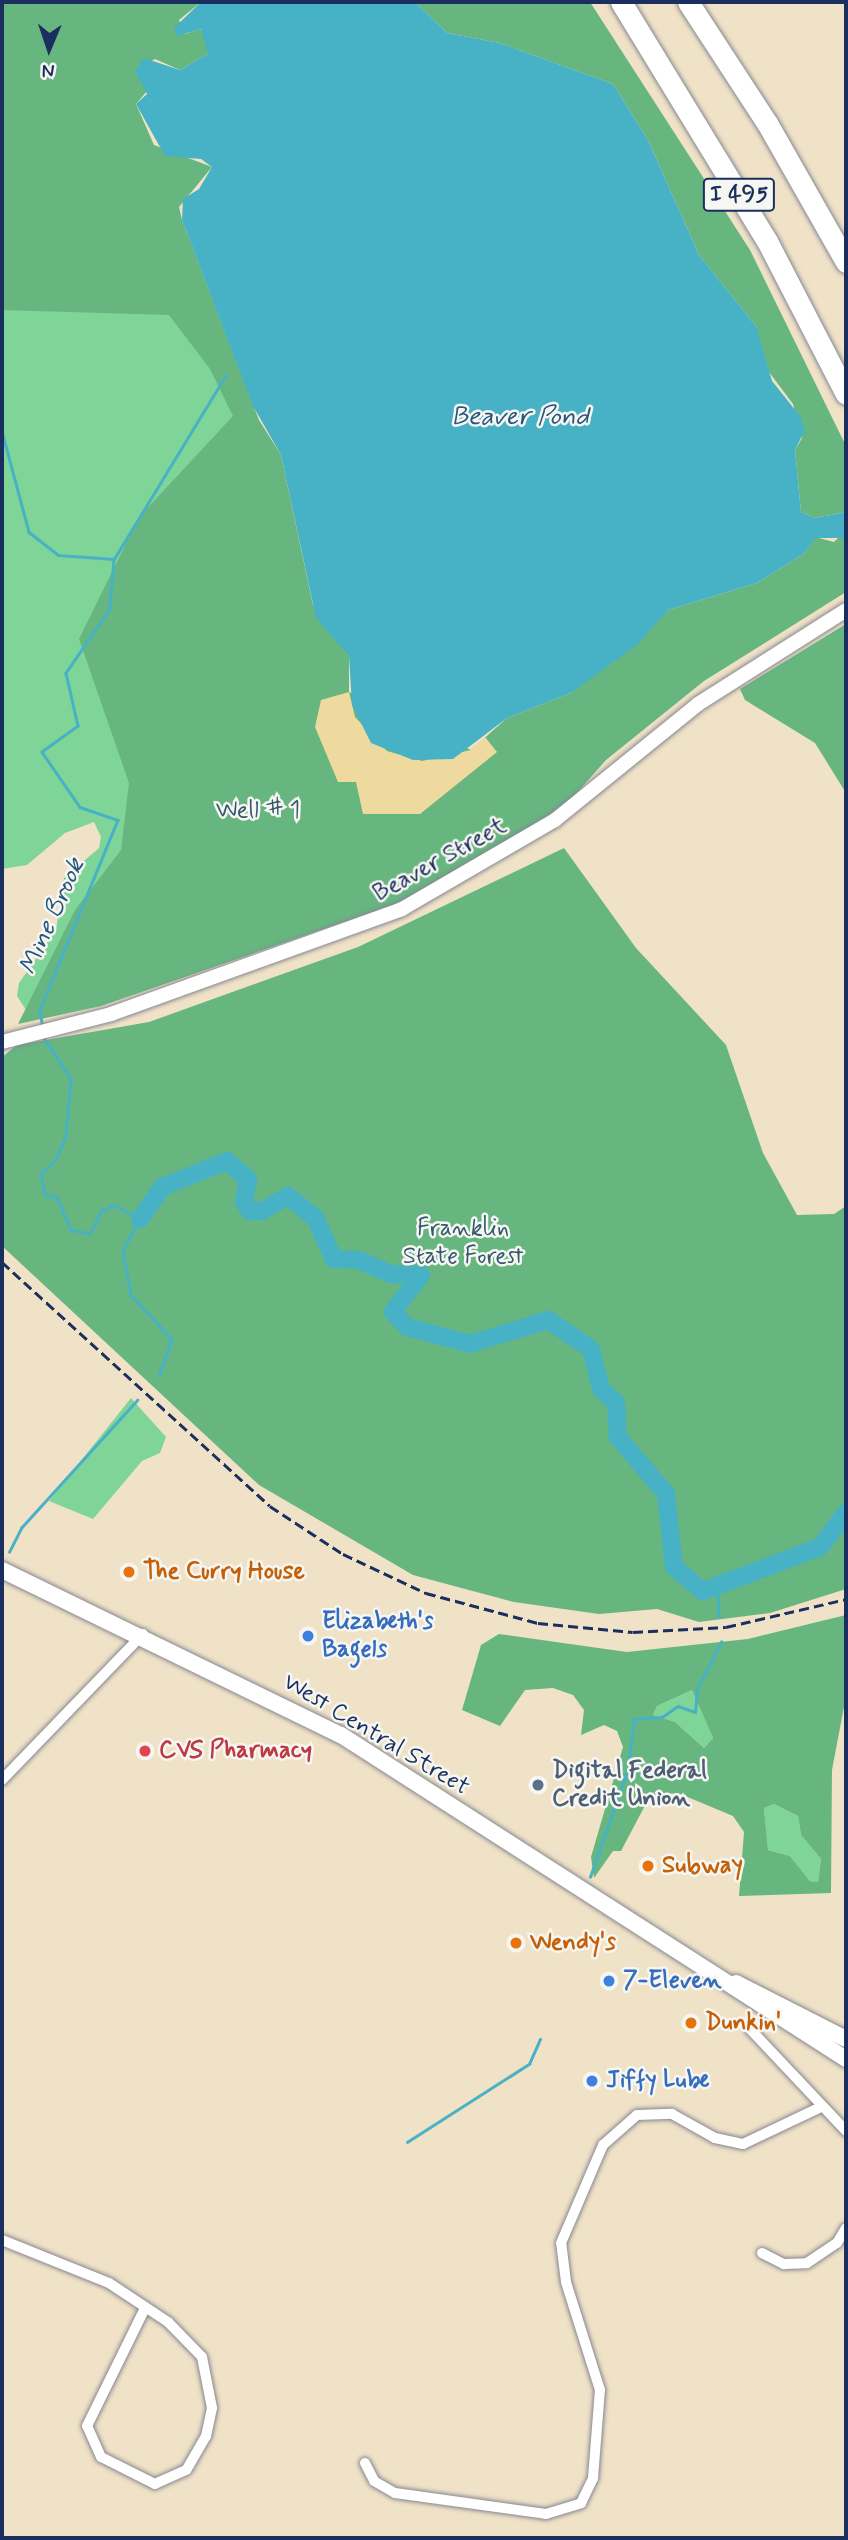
<!DOCTYPE html>
<html>
<head>
<meta charset="utf-8">
<style>
	body { margin:0 }
	#map { position:relative; width:848px; height:2540px; overflow:hidden; background:#f0e2c7; font-family:Mynerve,sans-serif }
	div>[style] { position:absolute }
	[style*='--x'] { left:calc(var(--x)*1px); top:calc(var(--y)*1px); width:calc(var(--w)*1px); rotate:calc(var(--a)*1deg) }
	.green>* { inset:0; background:#7fd598 }
	.forest>* { inset:0; background:#67b680 }
	.sand>* { inset:0; background:#eeda9e }
	.water>* { inset:0; background:#47b2c5 }
	.stream>* { height:2.5px; margin:-1.25px; padding:0 1.25px; transform-origin:1.25px; border-radius:1.25px; background:#47b2c5 }
	.river>* { height:18px; margin:-9px; padding:0 9px; transform-origin:9px; border-radius:9px; background:#47b2c5 }
	.roads { filter:drop-shadow(0 0 2px #868892) drop-shadow(0 0 2px #868892) }
	.minor>* { height:10px; margin:-5px; padding:0 5px; transform-origin:5px; border-radius:5px; background:#fff }
	.tertiary>* { height:14px; margin:-7px; padding:0 7px; transform-origin:7px; border-radius:7px; background:#fff }
	.secondary>* { height:16px; margin:-8px; padding:0 8px; transform-origin:8px; border-radius:8px; background:#fff }
	.motorway>* { height:21px; margin:-10.5px; padding:0 10.5px; transform-origin:10.5px; border-radius:10.5px; background:#fff }
	.rail>* { height:2.5px; margin-top:-1.25px; transform-origin:0; background:repeating-linear-gradient(90deg,#1b2f5e 0 10px,transparent 0 15px) }
	.dots>* { width:19px; height:19px; translate:-50% -50%; box-sizing:border-box; border:4px solid #f6f6f2; border-radius:50% }
	span { translate:-50% -50%; white-space:nowrap; text-align:center; line-height:1.15; -webkit-text-stroke:5px #f6f6f2; paint-order:stroke }
	.shield-label span { padding:2px 5px; background:#f6f6f2; border:2px solid; border-radius:5px; -webkit-text-stroke-width:0 }
	.shield-label { font-size:23px; color:#1b2f5e; font-weight:700 }
	.park-label { font-size:24px; color:#34586c }
	.street-label { font-size:24px; color:#1b2f5e }
	.food-label { font-size:24px; color:#c56008; font-weight:700 }
	.left { translate:0 -50%; text-align:left }
	.shop-label { font-size:24px; color:#366cbe; font-weight:700 }
	.health-label { font-size:24px; color:#be3a42; font-weight:700 }
	.service-label { font-size:24px; color:#4e5e75; font-weight:700 }
	.water-label { font-size:26px; color:#28567d; font-style:italic }
	.frame { position:absolute; inset:0; border:4px solid #1b2f5e; pointer-events:none }
	.north { position:absolute; left:14px; top:14px; width:70px; height:70px; -webkit-text-stroke:5px #f6f6f2; paint-order:stroke; rotate:182deg; font-size:19px; font-weight:700; line-height:28px; text-align:center; color:#1b2f5e }
	.north::after { content:''; display:block; margin:auto; width:24px; height:32px; background:#1b2f5e; clip-path:polygon(50% 0,100% 100%,50% 72%,0 100%) }
</style>
</head>
<body>
<div id="map">
	<div class="green">
		<div style="clip-path:polygon(72px 101px,249px 423px,94px 676px,157px 796px,28px 1013px,17px 996px,19px 983px,56px 930px,64px 878px,99px 848px,101px 837px,94px 822px,65px 833px,27px 865px,2px 869px,2px 148px)"></div>
		<div style="clip-path:polygon(131px 1398px,166px 1437px,160px 1453px,142px 1461px,93px 1519px,49px 1501px)"></div>
		<div style="clip-path:polygon(692px 1690px,713px 1738px,704px 1748px,675px 1722px,653px 1715px,657px 1706px)"></div>
		<div style="clip-path:polygon(774px 1804px,798px 1816px,801px 1835px,821px 1859px,818px 1882px,810px 1881px,790px 1856px,768px 1850px,764px 1808px)"></div>
	</div>
	<div class="forest">
		<div style="clip-path:polygon(2px 2px,201px 2px,179px 20px,185px 34px,200px 29px,206px 34px,208px 54px,180px 70px,155px 59px,135px 71px,147px 91px,136px 104px,154px 145px,212px 167px,179px 207px,182px 220px,259px 420px,281px 455px,313px 605px,349px 656px,349px 692px,471px 750px,507px 718px,571px 693px,668px 610px,757px 583px,805px 553px,815px 537px,834px 542px,846px 530px,846px 592px,704px 681px,606px 760px,567px 804px,442px 881px,393px 905px,101px 1006px,18px 1024px,75px 910px,121px 850px,129px 783px,79px 639px,139px 517px,233px 416px,210px 369px,169px 315px,2px 310px)"></div>
		<div style="clip-path:polygon(415px 2px,590px 2px,750px 250px,846px 446px,846px 512px,815px 518px,801px 512px,795px 450px,802px 438px,793px 404px,763px 364px,756px 326px,699px 255px,648px 140px,613px 84px,500px 43px,447px 33px)"></div>
		<div style="clip-path:polygon(846px 624px,846px 793px,815px 743px,745px 700px,740px 689px)"></div>
		<div style="clip-path:polygon(564px 848px,636px 948px,726px 1045px,763px 1153px,797px 1215px,834px 1214px,846px 1206px,846px 1589px,770px 1613px,699px 1622px,657px 1609px,599px 1614px,514px 1602px,413px 1575px,259px 1485px,2px 1246px,2px 1057px,17px 1045px,149px 1022px,358px 947px)"></div>
		<div style="clip-path:polygon(evenodd,846px 1615px,846px 1696px,832px 1770px,831px 1893px,739px 1896px,744px 1832px,733px 1816px,678px 1793px,650px 1796px,621px 1851px,613px 1851px,594px 1878px,591px 1857px,623px 1747px,617px 1731px,604px 1725px,581px 1735px,584px 1710px,573px 1695px,553px 1688px,525px 1690px,500px 1726px,462px 1710px,481px 1645px,499px 1634px,627px 1652px,748px 1639px,846px 1615px,692px 1690px,713px 1738px,704px 1748px,675px 1722px,653px 1715px,657px 1706px,692px 1690px,846px 1615px,774px 1804px,798px 1816px,801px 1835px,821px 1859px,818px 1882px,810px 1881px,790px 1856px,768px 1850px,764px 1808px,774px 1804px)"></div>
	</div>
	<div class="sand">
		<div style="clip-path:polygon(349px 692px,355px 717px,387px 751px,422px 761px,471px 750px,485px 737px,497px 752px,420px 814px,363px 814px,356px 782px,338px 782px,315px 727px,321px 700px)"></div>
	</div>
	<div class="water">
		<div style="clip-path:polygon(201px 2px,415px 2px,447px 33px,500px 43px,613px 84px,648px 140px,699px 255px,756px 326px,772px 381px,800px 416px,805px 430px,795px 450px,801px 512px,815px 518px,846px 512px,845px 538px,815px 538px,805px 553px,757px 583px,668px 610px,637px 645px,571px 693px,507px 718px,453px 759px,413px 760px,371px 743px,352px 705px,349px 656px,316px 618px,281px 455px,253px 406px,182px 220px,183px 199px,199px 189px,212px 167px,201px 159px,165px 156px,136px 104px,147px 94px,135px 71px,144px 58px,180px 70px,208px 54px,201px 29px,177px 36px,174px 28px)"></div>
	</div>
	<div class="stream">
		<div style="--x:2;--y:431;--w:105;--a:75"></div>
		<div style="--x:29;--y:532;--w:37;--a:38"></div>
		<div style="--x:58;--y:555;--w:56;--a:4.1"></div>
		<div style="--x:114;--y:559;--w:50;--a:94.6"></div>
		<div style="--x:110;--y:609;--w:78;--a:124.5"></div>
		<div style="--x:66;--y:673;--w:54;--a:77.2"></div>
		<div style="--x:78;--y:726;--w:44;--a:144.2"></div>
		<div style="--x:42;--y:752;--w:67;--a:55.4"></div>
		<div style="--x:80;--y:807;--w:40;--a:18.9"></div>
		<div style="--x:118;--y:820;--w:205;--a:112.3"></div>
		<div style="--x:40;--y:1010;--w:18;--a:81"></div>
		<div style="--x:114;--y:559;--w:215;--a:-58.7"></div>
		<div style="--x:44;--y:1038;--w:49;--a:56.6"></div>
		<div style="--x:71;--y:1079;--w:57;--a:95"></div>
		<div style="--x:66;--y:1136;--w:26;--a:113"></div>
		<div style="--x:56;--y:1160;--w:21;--a:137"></div>
		<div style="--x:41;--y:1174;--w:21;--a:79"></div>
		<div style="--x:45;--y:1195;--w:12;--a:9"></div>
		<div style="--x:57;--y:1197;--w:36;--a:67"></div>
		<div style="--x:71;--y:1230;--w:19;--a:9"></div>
		<div style="--x:90;--y:1233;--w:25;--a:-63"></div>
		<div style="--x:101;--y:1211;--w:14;--a:-25"></div>
		<div style="--x:114;--y:1205;--w:30;--a:28"></div>
		<div style="--x:140;--y:1219;--w:36;--a:118"></div>
		<div style="--x:123;--y:1251;--w:45;--a:79.7"></div>
		<div style="--x:131;--y:1295;--w:60;--a:47"></div>
		<div style="--x:172;--y:1339;--w:39;--a:109"></div>
		<div style="--x:9;--y:1552;--w:27;--a:-63"></div>
		<div style="--x:21;--y:1528;--w:173;--a:-47.8"></div>
		<div style="--x:718;--y:1585;--w:32;--a:88"></div>
		<div style="--x:590;--y:1877;--w:114;--a:-70.6"></div>
		<div style="--x:628;--y:1769;--w:50;--a:-83.2"></div>
		<div style="--x:634;--y:1719;--w:28;--a:-4"></div>
		<div style="--x:662;--y:1717;--w:19;--a:-35"></div>
		<div style="--x:678;--y:1706;--w:18;--a:19"></div>
		<div style="--x:695;--y:1712;--w:23;--a:-85"></div>
		<div style="--x:697;--y:1689;--w:53;--a:-62.9"></div>
		<div style="--x:407;--y:2142;--w:145;--a:-32.6"></div>
		<div style="--x:529;--y:2064;--w:27;--a:-66"></div>
	</div>
	<div class="river">
		<div style="--x:140;--y:1219;--w:39;--a:-55"></div>
		<div style="--x:162;--y:1187;--w:70;--a:-21.8"></div>
		<div style="--x:227;--y:1161;--w:28;--a:41"></div>
		<div style="--x:248;--y:1179;--w:23;--a:100"></div>
		<div style="--x:244;--y:1202;--w:11;--a:56"></div>
		<div style="--x:250;--y:1211;--w:12;--a:0"></div>
		<div style="--x:262;--y:1211;--w:30;--a:-30"></div>
		<div style="--x:288;--y:1196;--w:35;--a:39"></div>
		<div style="--x:315;--y:1218;--w:45;--a:65.1"></div>
		<div style="--x:334;--y:1259;--w:25;--a:2"></div>
		<div style="--x:359;--y:1260;--w:34;--a:24"></div>
		<div style="--x:390;--y:1274;--w:31;--a:2"></div>
		<div style="--x:421;--y:1275;--w:46;--a:127.1"></div>
		<div style="--x:393;--y:1312;--w:21;--a:47"></div>
		<div style="--x:407;--y:1327;--w:65;--a:15.1"></div>
		<div style="--x:470;--y:1344;--w:82;--a:-17.1"></div>
		<div style="--x:548;--y:1320;--w:52;--a:34"></div>
		<div style="--x:591;--y:1349;--w:41;--a:76"></div>
		<div style="--x:601;--y:1389;--w:21;--a:43"></div>
		<div style="--x:616;--y:1403;--w:34;--a:87"></div>
		<div style="--x:618;--y:1437;--w:75;--a:49.9"></div>
		<div style="--x:666;--y:1494;--w:73;--a:83.7"></div>
		<div style="--x:674;--y:1567;--w:38;--a:40"></div>
		<div style="--x:703;--y:1591;--w:125;--a:-20.6"></div>
		<div style="--x:820;--y:1547;--w:43;--a:-52.6"></div>
	</div>
	<div class="roads">
		<div class="minor">
			<div style="--x:2;--y:1780;--w:203;--a:-46"></div>
			<div style="--x:750;--y:2029;--w:140;--a:46.7"></div>
			<div style="--x:2;--y:2240;--w:115;--a:21.9"></div>
			<div style="--x:109;--y:2283;--w:71;--a:33.5"></div>
			<div style="--x:168;--y:2322;--w:49;--a:45.8"></div>
			<div style="--x:202;--y:2357;--w:52;--a:78.9"></div>
			<div style="--x:212;--y:2408;--w:29;--a:102"></div>
			<div style="--x:206;--y:2436;--w:39;--a:120"></div>
			<div style="--x:186;--y:2470;--w:34;--a:156"></div>
			<div style="--x:155;--y:2484;--w:60;--a:-153.4"></div>
			<div style="--x:101;--y:2457;--w:34;--a:-114"></div>
			<div style="--x:87;--y:2426;--w:131;--a:-63.8"></div>
			<div style="--x:762;--y:2253;--w:25;--a:27"></div>
			<div style="--x:784;--y:2264;--w:23;--a:-2"></div>
			<div style="--x:807;--y:2263;--w:36;--a:-34"></div>
			<div style="--x:837;--y:2243;--w:17;--a:-59"></div>
			<div style="--x:365;--y:2463;--w:20;--a:63"></div>
			<div style="--x:374;--y:2481;--w:24;--a:30"></div>
			<div style="--x:395;--y:2493;--w:152;--a:7.9"></div>
			<div style="--x:546;--y:2514;--w:37;--a:-17"></div>
			<div style="--x:581;--y:2503;--w:28;--a:-64"></div>
			<div style="--x:593;--y:2478;--w:88;--a:-85.5"></div>
			<div style="--x:600;--y:2390;--w:113;--a:-107.5"></div>
			<div style="--x:566;--y:2282;--w:39;--a:-97"></div>
			<div style="--x:561;--y:2243;--w:107;--a:-66.8"></div>
			<div style="--x:603;--y:2145;--w:45;--a:-41.4"></div>
			<div style="--x:637;--y:2115;--w:35;--a:-2"></div>
			<div style="--x:672;--y:2114;--w:49;--a:29.2"></div>
			<div style="--x:715;--y:2138;--w:29;--a:12"></div>
			<div style="--x:743;--y:2144;--w:86;--a:-25.4"></div>
		</div>
		<div class="tertiary">
			<div style="--x:2;--y:1042;--w:113;--a:-14.4"></div>
			<div style="--x:111;--y:1014;--w:309;--a:-19.8"></div>
			<div style="--x:402;--y:909;--w:177;--a:-30.2"></div>
			<div style="--x:555;--y:820;--w:184;--a:-39"></div>
			<div style="--x:698;--y:704;--w:175;--a:-32.4"></div>
		</div>
		<div class="secondary">
			<div style="--x:2;--y:1570;--w:377;--a:26"></div>
			<div style="--x:341;--y:1735;--w:600;--a:32.68"></div>
			<div style="--x:736;--y:1983;--w:123;--a:27"></div>
		</div>
		<div class="motorway">
			<div style="--x:621;--y:2;--w:280;--a:58.6"></div>
			<div style="--x:767;--y:241;--w:172;--a:62.7"></div>
			<div style="--x:688;--y:2;--w:145;--a:56.9"></div>
			<div style="--x:767;--y:123;--w:160;--a:60.4"></div>
		</div>
	</div>
	<div class="rail">
		<div style="--x:2;--y:1262;--w:362;--a:42.3"></div>
		<div style="--x:270;--y:1506;--w:87;--a:33.3"></div>
		<div style="--x:343;--y:1554;--w:92;--a:25.2"></div>
		<div style="--x:426;--y:1593;--w:116;--a:15"></div>
		<div style="--x:538;--y:1623;--w:95;--a:5.4"></div>
		<div style="--x:633;--y:1632;--w:93;--a:-3.1"></div>
		<div style="--x:726;--y:1627;--w:123;--a:-13.1"></div>
	</div>
	<div class="dots">
		<div style="left:129px;top:1572px;background:#e8710a"></div>
		<div style="left:308px;top:1636px;background:#3f7fe0"></div>
		<div style="left:145px;top:1751px;background:#e0444e"></div>
		<div style="left:538px;top:1785px;background:#5c6f8a"></div>
		<div style="left:648px;top:1866px;background:#e8710a"></div>
		<div style="left:516px;top:1943px;background:#e8710a"></div>
		<div style="left:609px;top:1981px;background:#3f7fe0"></div>
		<div style="left:691px;top:2023px;background:#e8710a"></div>
		<div style="left:592px;top:2081px;background:#3f7fe0"></div>
	</div>
	<div class="shield-label">
		<span style="left:739px;top:195px">I 495</span>
	</div>
	<div class="park-label">
		<span style="left:258px;top:811px">Well # 1</span>
		<span style="left:463px;top:1243px">Franklin<br>State Forest</span>
	</div>
	<div class="street-label">
		<span style="left:440px;top:860px;rotate:-29deg">Beaver Street</span>
		<span style="left:376px;top:1735px;rotate:31deg">West Central Street</span>
	</div>
	<div class="food-label">
		<span class="left" style="left:143px;top:1572px">The Curry House</span>
		<span class="left" style="left:662px;top:1866px">Subway</span>
		<span class="left" style="left:530px;top:1943px">Wendy's</span>
		<span class="left" style="left:705px;top:2023px">Dunkin'</span>
	</div>
	<div class="shop-label">
		<span class="left" style="left:322px;top:1636px">Elizabeth's<br>Bagels</span>
		<span class="left" style="left:623px;top:1981px">7-Eleven</span>
		<span class="left" style="left:606px;top:2081px">Jiffy Lube</span>
	</div>
	<div class="health-label">
		<span class="left" style="left:159px;top:1751px">CVS Pharmacy</span>
	</div>
	<div class="service-label">
		<span class="left" style="left:552px;top:1785px">Digital Federal<br>Credit Union</span>
	</div>
	<div class="water-label">
		<span style="left:520px;top:418px">Beaver Pond</span>
		<span style="left:53px;top:917px;rotate:-66deg">Mine Brook</span>
	</div>
	<div class="frame"></div>
	<div class="north">N</div>
</div>
</body>
</html>
